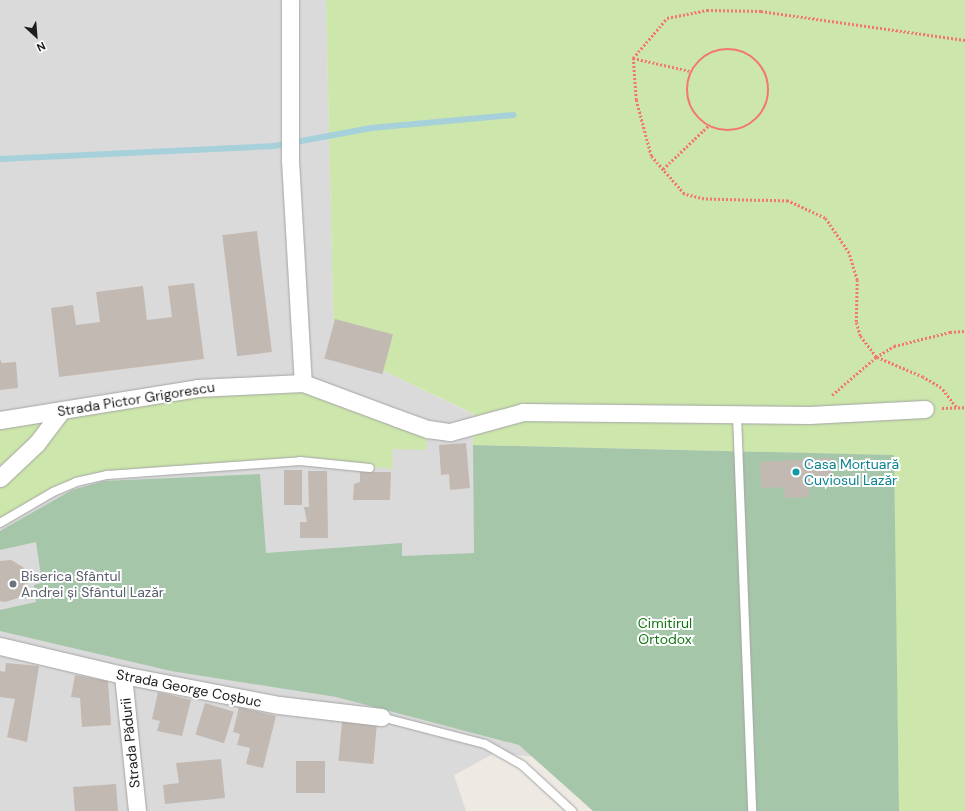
<!DOCTYPE html>
<html>
<head>
<meta charset="utf-8">
<style>
	body { margin:0 }
	#map { position:relative; width:965px; height:811px; overflow:hidden; background:#eeeae3; font-family:"DM Sans",sans-serif }
	div>[style] { position:absolute }
	[style*='--x'] { left:calc(var(--x)*1px); top:calc(var(--y)*1px); width:calc(var(--w)*1px); rotate:calc(var(--a)*1deg) }
	.residential>* { inset:0; background:#dbdada }
	.grass>* { inset:0; background:#cce6ab }
	.cemetery>* { inset:0; background:#a6c6a9 }
	.stream>* { height:6px; margin:-3px; padding:0 3px; transform-origin:3px; border-radius:3px; background:#a6d1da }
	.building>* { inset:0; background:#c2b9b3; transform-origin:0 0 }
	.path>* { height:2.5px; margin-top:-1.25px; transform-origin:0; background:repeating-linear-gradient(90deg,#f37670 0 2px,transparent 0 4px) }
	.path>.ring { margin:-1.25px; padding:0; box-sizing:content-box; background:none; border:2.5px solid #f37670; border-radius:50% }
	.roads { filter:drop-shadow(0 0 1px #a4a4a4) drop-shadow(0 0 1px #a4a4a4) }
	.lane>* { height:8px; margin:-4px; padding:0 4px; transform-origin:4px; border-radius:4px; background:#fff }
	.street>* { height:17px; margin:-8.5px; padding:0 8.5px; transform-origin:8.5px; border-radius:8.5px; background:#fff }
	.dots>* { width:11px; height:11px; translate:-50% -50%; box-sizing:border-box; border:2px solid #fff; border-radius:50% }
	span { translate:-50% -50%; white-space:nowrap; text-align:center; line-height:1.15; -webkit-text-stroke:4px #fff; paint-order:stroke }
	.street-label { font-size:14px; color:#1d1d1d }
	.culture-label { font-size:14px; color:#0d838f }
	.left { translate:0 -50%; text-align:left }
	.worship-label { font-size:14px; color:#5b616d }
	.park-label { font-size:14px; color:#117613 }
	.north { position:absolute; left:16px; top:16px; width:40px; height:40px; -webkit-text-stroke:3px #fff; paint-order:stroke; rotate:154deg; font-size:11px; font-weight:700; line-height:16px; text-align:center; color:#1d1d1d }
	.north::after { content:''; display:block; margin:auto; width:14px; height:18px; background:#1d1d1d; clip-path:polygon(50% 0,100% 100%,50% 72%,0 100%) }
</style>
</head>
<body>
<div id="map">
	<div class="residential">
		<div style="clip-path:polygon(0 0,326px 0,334px 347px,475px 415px,473px 445px,741px 777px,495px 753px,454px 775px,466px 811px,0 811px)"></div>
	</div>
	<div class="grass">
		<div style="clip-path:polygon(326px 0,965px 0,965px 811px,899px 811px,893px 455px,473px 445px,474px 414px,334px 347px)"></div>
		<div style="clip-path:polygon(303px 383px,428px 429px,426px 450px,392px 449px,393px 469px,329px 462px,231px 465px,76px 482px,0 523px,0 420px)"></div>
	</div>
	<div class="cemetery">
		<div style="clip-path:polygon(473px 445px,894px 455px,899px 811px,593px 811px,519px 745px,336px 697px,171px 671px,0 631px,0 610px,36px 602px,34px 585px,42px 583px,36px 542px,0 550px,0 531px,72px 490px,104px 481px,260px 474px,266px 553px,402px 543px,402px 556px,474px 553px)"></div>
	</div>
	<div class="stream">
		<div style="--x:0;--y:159;--w:274;--a:-2.7"></div>
		<div style="--x:274;--y:146;--w:99;--a:-10.5"></div>
		<div style="--x:371;--y:128;--w:143;--a:-5.2"></div>
	</div>
	<div class="building">
		<div style="left:257px;top:231px;width:122px;height:35px;rotate:83deg"></div>
		<div style="clip-path:polygon(194px 283px,204px 359px,59px 377px,51px 308px,73px 305px,76px 325px,100px 322px,96px 292px,143px 286px,147px 320px,172px 317px,168px 286px)"></div>
		<div style="left:335px;top:319px;width:60px;height:41px;rotate:15deg"></div>
		<div style="clip-path:polygon(0 359px,2px 363px,16px 362px,18px 388px,0 390px)"></div>
		<div style="clip-path:polygon(466px 443px,470px 488px,450px 490px,449px 474px,441px 475px,439px 445px)"></div>
		<div style="clip-path:polygon(831px 458px,832px 483px,808px 484px,809px 497px,785px 498px,784px 487px,761px 488px,760px 462px)"></div>
		<div style="left:284px;top:470px;width:18px;height:35px"></div>
		<div style="clip-path:polygon(308px 471px,327px 471px,328px 538px,300px 538px,300px 522px,307px 522px,304px 507px,309px 507px)"></div>
		<div style="clip-path:polygon(360px 472px,391px 472px,390px 500px,353px 500px,354px 484px,360px 482px)"></div>
		<div style="clip-path:polygon(11px 560px,23px 567px,27px 580px,27px 587px,18px 598px,5px 602px,0 601px,0 561px)"></div>
		<div style="clip-path:polygon(6px 663px,39px 666px,27px 742px,7px 737px,15px 699px,0 697px,0 671px,5px 672px)"></div>
		<div style="clip-path:polygon(75px 675px,108px 681px,111px 725px,82px 727px,80px 698px,71px 697px)"></div>
		<div style="clip-path:polygon(158px 692px,191px 700px,182px 736px,157px 731px,160px 721px,152px 719px)"></div>
		<div style="left:205px;top:703px;width:30px;height:33px;rotate:17deg"></div>
		<div style="clip-path:polygon(239px 707px,276px 716px,263px 768px,246px 764px,250px 748px,237px 745px,240px 734px,233px 732px)"></div>
		<div style="left:342px;top:721px;width:35px;height:40px;rotate:5deg"></div>
		<div style="clip-path:polygon(221px 759px,225px 798px,165px 804px,163px 785px,179px 783px,176px 763px)"></div>
		<div style="left:296px;top:761px;width:29px;height:32px"></div>
		<div style="left:116px;top:784px;width:27px;height:43px;rotate:86deg"></div>
	</div>
	<div class="path">
		<div class="ring" style="left:687px;top:49px;width:79.5px;height:79.5px"></div>
		<div style="--x:633;--y:58;--w:58;--a:12.8"></div>
		<div style="--x:663;--y:169;--w:62;--a:-43.7"></div>
		<div style="--x:832;--y:395;--w:58;--a:-40.8"></div>
		<div style="--x:876;--y:357;--w:21;--a:-31"></div>
		<div style="--x:894;--y:346;--w:58;--a:-14"></div>
		<div style="--x:950;--y:332;--w:15;--a:-4"></div>
		<div style="--x:956;--y:407;--w:24;--a:-128"></div>
		<div style="--x:941;--y:388;--w:21;--a:-149"></div>
		<div style="--x:923;--y:377;--w:51;--a:-156.9"></div>
		<div style="--x:876;--y:357;--w:26;--a:-127"></div>
		<div style="--x:860;--y:336;--w:15;--a:-106"></div>
		<div style="--x:856;--y:322;--w:42;--a:-88.6"></div>
		<div style="--x:857;--y:280;--w:28;--a:-107"></div>
		<div style="--x:849;--y:253;--w:42;--a:-124.4"></div>
		<div style="--x:825;--y:218;--w:41;--a:-155.3"></div>
		<div style="--x:788;--y:201;--w:84;--a:-178.6"></div>
		<div style="--x:704;--y:199;--w:21;--a:-166"></div>
		<div style="--x:684;--y:194;--w:50;--a:-131"></div>
		<div style="--x:651;--y:156;--w:58;--a:-105"></div>
		<div style="--x:636;--y:100;--w:42;--a:-94.1"></div>
		<div style="--x:633;--y:58;--w:52;--a:-49.6"></div>
		<div style="--x:667;--y:18;--w:41;--a:-11.3"></div>
		<div style="--x:707;--y:10;--w:54;--a:1.1"></div>
		<div style="--x:761;--y:11;--w:206;--a:8.1"></div>
		<div style="--x:942;--y:408;--w:23;--a:-2"></div>
	</div>
	<div class="roads">
		<div class="lane">
			<div style="--x:737;--y:415;--w:396;--a:87.8"></div>
			<div style="--x:0;--y:523;--w:61;--a:-30.3"></div>
			<div style="--x:53;--y:492;--w:25;--a:-23"></div>
			<div style="--x:76;--y:482;--w:32;--a:-13"></div>
			<div style="--x:107;--y:475;--w:194;--a:-4.1"></div>
			<div style="--x:300;--y:461;--w:70;--a:5.7"></div>
			<div style="--x:381;--y:717;--w:107;--a:14.6"></div>
			<div style="--x:485;--y:744;--w:43;--a:29.6"></div>
			<div style="--x:522;--y:765;--w:68;--a:42.6"></div>
		</div>
		<div class="street">
			<div style="--x:290;--y:0;--w:160;--a:90"></div>
			<div style="--x:290;--y:160;--w:223;--a:86.7"></div>
			<div style="--x:0;--y:420;--w:200;--a:-9.2"></div>
			<div style="--x:197;--y:388;--w:106;--a:-2.7"></div>
			<div style="--x:303;--y:383;--w:100;--a:20.4"></div>
			<div style="--x:397;--y:418;--w:33;--a:20"></div>
			<div style="--x:428;--y:429;--w:22;--a:8"></div>
			<div style="--x:450;--y:432;--w:76;--a:-15.3"></div>
			<div style="--x:523;--y:412;--w:286;--a:0.6"></div>
			<div style="--x:809;--y:415;--w:116;--a:-3"></div>
			<div style="--x:0;--y:478;--w:51;--a:-43.4"></div>
			<div style="--x:37;--y:443;--w:40;--a:-53"></div>
			<div style="--x:0;--y:646;--w:126;--a:13.3"></div>
			<div style="--x:123;--y:675;--w:159;--a:10.9"></div>
			<div style="--x:279;--y:705;--w:103;--a:6.7"></div>
			<div style="--x:123;--y:675;--w:137;--a:84.1"></div>
		</div>
	</div>
	<div class="dots">
		<div style="left:796px;top:472px;background:#0f9aa8"></div>
		<div style="left:13px;top:584px;background:#6b7280"></div>
	</div>
	<div class="street-label">
		<span style="left:136px;top:399px;rotate:-9deg">Strada Pictor Grigorescu</span>
		<span style="left:189px;top:688px;rotate:11deg">Strada George Coșbuc</span>
		<span style="left:130px;top:743px;rotate:-96deg">Strada Pădurii</span>
	</div>
	<div class="culture-label">
		<span class="left" style="left:804px;top:472px">Casa Mortuară<br>Cuviosul Lazăr</span>
	</div>
	<div class="worship-label">
		<span class="left" style="left:21px;top:584px">Biserica Sfântul<br>Andrei și Sfântul Lazăr</span>
	</div>
	<div class="park-label">
		<span style="left:665px;top:631px">Cimitirul<br>Ortodox</span>
	</div>
	<div class="north">N</div>
</div>
</body>
</html>
